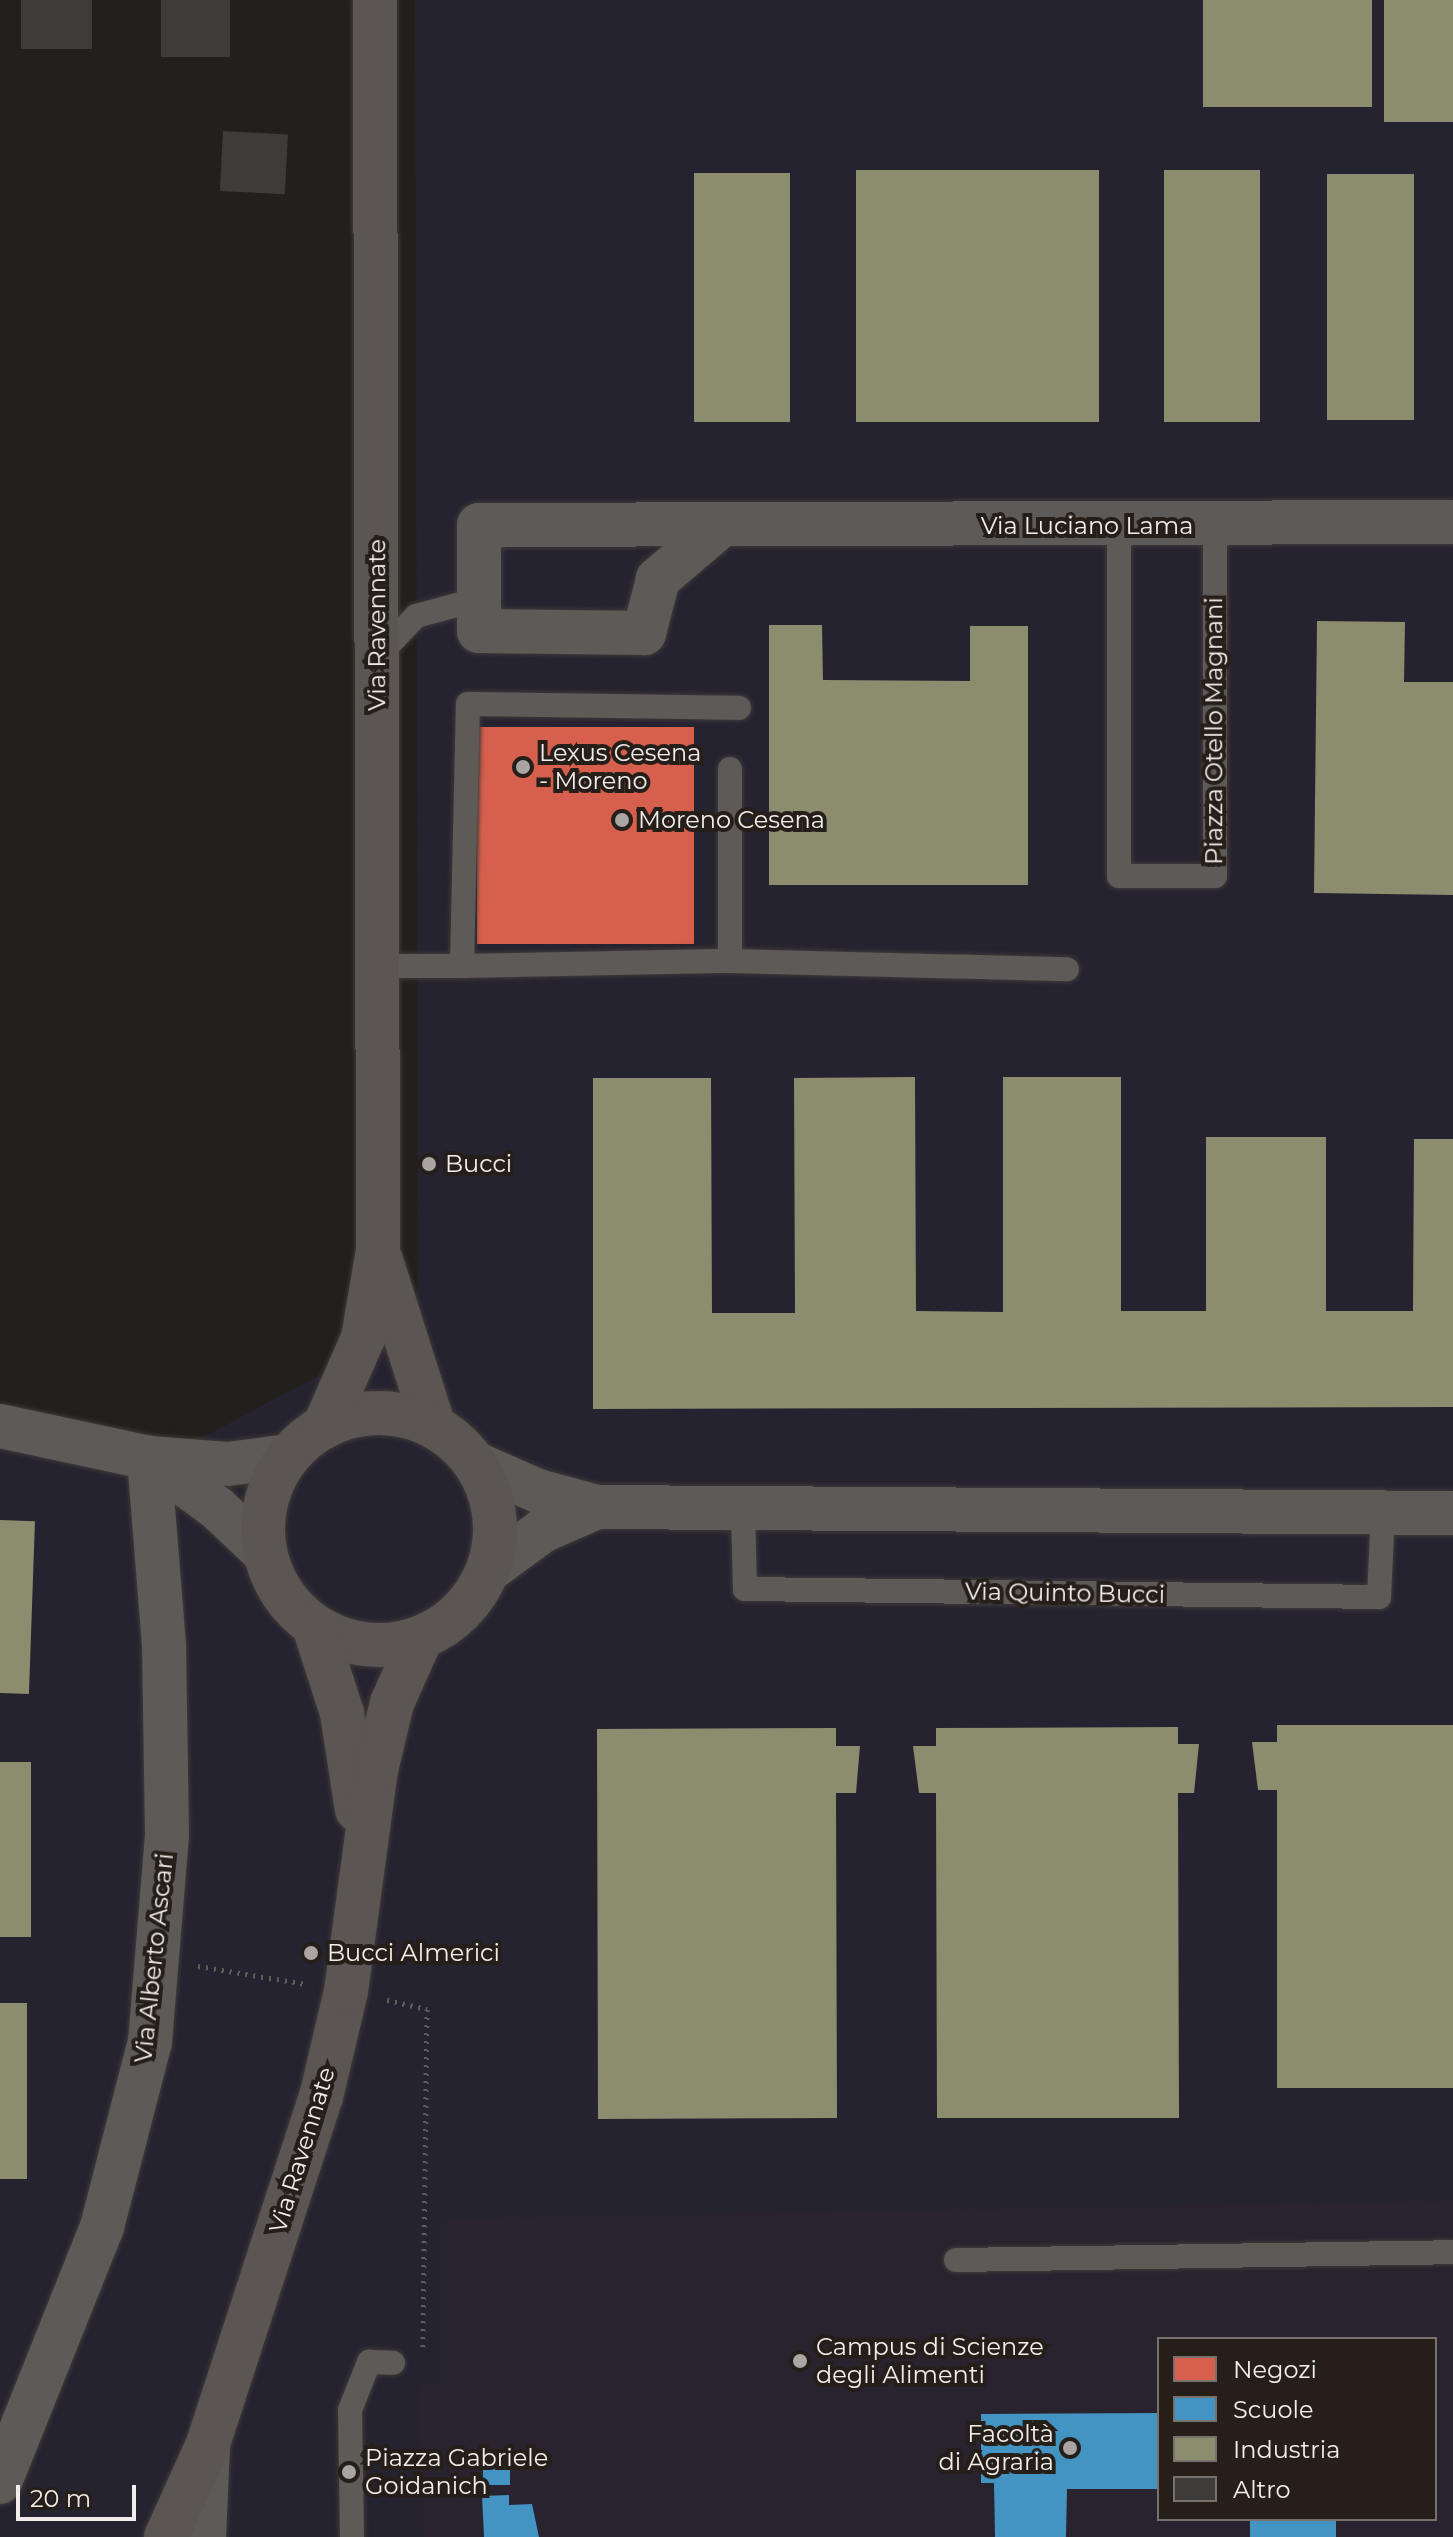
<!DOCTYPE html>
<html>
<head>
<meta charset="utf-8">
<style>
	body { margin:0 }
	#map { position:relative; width:1453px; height:2537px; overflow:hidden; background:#221f1c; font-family:Montserrat,sans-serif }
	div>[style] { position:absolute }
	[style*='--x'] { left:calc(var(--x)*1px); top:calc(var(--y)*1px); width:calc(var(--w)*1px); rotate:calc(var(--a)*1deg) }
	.industrial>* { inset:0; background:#262331 }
	.education>* { inset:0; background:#29222f }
	.shops>* { inset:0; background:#d6604d; transform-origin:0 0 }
	.schools>* { inset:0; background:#4393c3; transform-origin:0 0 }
	.industry>* { inset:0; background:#8c8c6e; transform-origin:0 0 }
	.building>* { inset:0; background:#3e3b39; transform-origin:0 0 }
	.path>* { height:5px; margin-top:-2.5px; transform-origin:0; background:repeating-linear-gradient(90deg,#605e5d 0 2px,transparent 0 8px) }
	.roads { filter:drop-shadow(0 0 2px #3d3a38) drop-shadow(0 0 2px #3d3a38) }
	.lane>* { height:24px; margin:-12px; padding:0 12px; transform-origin:12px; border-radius:12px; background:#5e5a58 }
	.street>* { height:44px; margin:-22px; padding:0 22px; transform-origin:22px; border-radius:22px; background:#5e5a58 }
	.secondary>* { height:44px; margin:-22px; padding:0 22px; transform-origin:22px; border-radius:22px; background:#5b5653 }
	.secondary>.ring { margin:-22px; padding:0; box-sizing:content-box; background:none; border:44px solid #5b5653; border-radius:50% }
	.dots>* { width:22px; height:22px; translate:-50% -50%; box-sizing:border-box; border:4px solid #251e19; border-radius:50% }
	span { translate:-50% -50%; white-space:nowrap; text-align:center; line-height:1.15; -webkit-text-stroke:8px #251e19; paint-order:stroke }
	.street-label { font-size:24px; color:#f2edea }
	.poi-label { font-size:24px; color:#f2edea }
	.left { translate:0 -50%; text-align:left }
	.right { translate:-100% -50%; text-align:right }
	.legend { position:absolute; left:1157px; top:2337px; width:280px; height:184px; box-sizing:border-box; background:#251e19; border:2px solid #77716d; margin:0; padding:10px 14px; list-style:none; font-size:24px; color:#f2edea }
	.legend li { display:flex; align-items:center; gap:16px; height:40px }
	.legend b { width:40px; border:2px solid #77716d }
	.scale { position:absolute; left:16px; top:2485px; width:120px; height:36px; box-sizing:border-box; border:4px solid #f2edea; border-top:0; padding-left:10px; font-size:24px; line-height:28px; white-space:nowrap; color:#f2edea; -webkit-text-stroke:6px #251e19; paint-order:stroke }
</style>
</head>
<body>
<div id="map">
	<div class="industrial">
		<div style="clip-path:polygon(evenodd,415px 0,1453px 0,1453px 2537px,0 2537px,0 1449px,74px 1461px,141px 1463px,211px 1433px,383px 1341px,418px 1289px,415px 0,1159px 2339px,1435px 2339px,1435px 2519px,1159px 2519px,1159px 2339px)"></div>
	</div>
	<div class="education">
		<div style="clip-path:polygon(evenodd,1453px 2201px,1453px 2537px,422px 2537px,419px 2385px,442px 2383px,442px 2219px,1453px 2201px,1159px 2339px,1435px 2339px,1435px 2519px,1159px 2519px,1159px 2339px)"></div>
	</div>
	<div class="shops">
		<div style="left:694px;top:727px;width:217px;height:217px;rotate:90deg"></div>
	</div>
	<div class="schools">
		<div style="clip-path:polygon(1159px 2413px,1159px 2489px,1067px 2489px,1066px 2537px,995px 2537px,994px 2483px,981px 2483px,981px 2414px)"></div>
		<div style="left:483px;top:2466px;width:27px;height:19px"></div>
		<div style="clip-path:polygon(509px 2495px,509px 2505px,532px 2504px,539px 2537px,484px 2537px,482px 2496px)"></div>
		<div style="left:1250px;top:2519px;width:86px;height:18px"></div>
	</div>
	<div class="industry">
		<div style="left:1203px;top:0;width:169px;height:107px"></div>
		<div style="left:1384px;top:0;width:69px;height:122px"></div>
		<div style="left:856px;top:170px;width:243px;height:252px"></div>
		<div style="left:1164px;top:170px;width:96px;height:252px"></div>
		<div style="left:790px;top:173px;width:249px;height:96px;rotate:90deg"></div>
		<div style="left:1327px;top:174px;width:87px;height:246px"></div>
		<div style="clip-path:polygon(1317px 621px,1405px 622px,1404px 682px,1453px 682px,1453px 895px,1314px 893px)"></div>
		<div style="clip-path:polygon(769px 625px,822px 625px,823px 680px,970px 681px,970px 626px,1028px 626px,1028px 885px,769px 885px)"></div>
		<div style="clip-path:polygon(915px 1077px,916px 1311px,1003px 1312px,1003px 1077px,1121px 1077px,1121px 1311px,1206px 1311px,1206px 1137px,1326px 1137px,1326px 1311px,1413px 1311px,1414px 1139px,1453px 1139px,1453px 1407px,593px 1409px,593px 1078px,711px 1078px,712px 1313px,795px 1313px,794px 1078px)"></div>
		<div style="left:0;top:1520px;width:35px;height:173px;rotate:2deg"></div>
		<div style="clip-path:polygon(1277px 1725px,1453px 1725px,1453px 2088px,1277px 2088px,1277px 1790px,1258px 1790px,1252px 1742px,1277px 1742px)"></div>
		<div style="clip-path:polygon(1178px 1727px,1178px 1744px,1199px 1744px,1194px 1793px,1178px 1793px,1179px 2118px,937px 2118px,936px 1793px,919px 1793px,913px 1746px,936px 1746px,936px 1728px)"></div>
		<div style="clip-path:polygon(836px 1728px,836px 1746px,860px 1746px,856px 1793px,836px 1793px,837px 2118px,598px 2119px,597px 1729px)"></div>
		<div style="left:0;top:1762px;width:31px;height:175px"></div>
		<div style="left:0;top:2003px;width:27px;height:176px"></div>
	</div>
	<div class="building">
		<div style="left:21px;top:0;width:71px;height:49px"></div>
		<div style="left:161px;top:0;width:69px;height:57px"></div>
		<div style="left:223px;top:131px;width:65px;height:60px;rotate:3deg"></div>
	</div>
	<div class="path">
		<div style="--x:198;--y:1966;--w:109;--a:9.5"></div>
		<div style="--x:387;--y:2000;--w:41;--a:12.7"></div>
		<div style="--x:427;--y:2009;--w:340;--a:90.7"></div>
	</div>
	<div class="roads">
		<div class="lane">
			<div style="--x:1119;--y:526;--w:350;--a:90"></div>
			<div style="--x:1119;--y:876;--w:96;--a:0"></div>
			<div style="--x:1215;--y:876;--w:350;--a:-90"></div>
			<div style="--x:377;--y:657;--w:57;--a:-46.4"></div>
			<div style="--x:416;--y:616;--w:65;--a:-15.1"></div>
			<div style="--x:730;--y:769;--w:192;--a:90"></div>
			<div style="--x:378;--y:966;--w:84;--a:0"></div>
			<div style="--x:462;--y:966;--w:262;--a:-88.7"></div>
			<div style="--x:468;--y:704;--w:271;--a:0.8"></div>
			<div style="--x:462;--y:966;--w:268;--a:-1.1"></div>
			<div style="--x:730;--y:961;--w:337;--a:1.4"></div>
			<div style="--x:743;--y:1508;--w:81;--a:88.6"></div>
			<div style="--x:745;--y:1589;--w:634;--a:0.72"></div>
			<div style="--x:1379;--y:1597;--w:85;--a:-87.3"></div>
			<div style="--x:956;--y:2260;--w:497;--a:-0.9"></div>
			<div style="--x:352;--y:2537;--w:127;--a:-90.9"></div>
			<div style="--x:350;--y:2410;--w:52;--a:-68.4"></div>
			<div style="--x:369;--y:2362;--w:24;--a:2"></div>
		</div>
		<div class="street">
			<div style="--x:720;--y:526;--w:82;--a:139.5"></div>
			<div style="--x:658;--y:579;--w:56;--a:104.5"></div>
			<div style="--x:644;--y:633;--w:165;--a:-179.3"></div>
			<div style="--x:479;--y:631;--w:106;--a:-90"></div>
			<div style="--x:479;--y:525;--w:974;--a:-0.18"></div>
			<div style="--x:0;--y:1426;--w:152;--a:12.1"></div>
			<div style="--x:149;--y:1458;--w:79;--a:4.3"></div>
			<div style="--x:228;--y:1464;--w:61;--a:-7.6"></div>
			<div style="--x:149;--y:1458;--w:84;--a:36.3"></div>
			<div style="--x:217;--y:1508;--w:66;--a:43.2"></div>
			<div style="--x:476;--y:1464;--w:68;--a:23.5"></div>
			<div style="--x:538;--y:1491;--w:61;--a:15.2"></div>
			<div style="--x:597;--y:1507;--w:856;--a:0.4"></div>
			<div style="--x:489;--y:1570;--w:66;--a:-36.3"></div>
			<div style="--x:542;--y:1531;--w:60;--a:-23.6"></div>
			<div style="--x:0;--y:2482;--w:275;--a:-68.2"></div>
			<div style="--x:102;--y:2227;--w:191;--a:-75.5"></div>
			<div style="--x:150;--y:2042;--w:208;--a:-85.3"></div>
			<div style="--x:167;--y:1835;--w:190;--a:-90.9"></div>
			<div style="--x:164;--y:1645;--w:188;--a:-94.6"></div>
			<div style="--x:204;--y:2537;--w:93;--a:-87.5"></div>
		</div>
		<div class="secondary">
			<div style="--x:381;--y:1260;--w:175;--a:72.4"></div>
			<div class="ring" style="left:263px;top:1413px;width:188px;height:188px"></div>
			<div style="--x:324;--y:1427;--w:97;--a:-66.3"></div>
			<div style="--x:363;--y:1338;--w:89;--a:-80.3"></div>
			<div style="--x:378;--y:1250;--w:1250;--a:-90.14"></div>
			<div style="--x:314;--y:1626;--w:91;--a:72.2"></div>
			<div style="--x:342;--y:1713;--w:98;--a:81.2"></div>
			<div style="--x:166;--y:2537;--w:102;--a:-65.7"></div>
			<div style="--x:208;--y:2444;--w:365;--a:-72"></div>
			<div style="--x:321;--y:2097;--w:109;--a:-76.7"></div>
			<div style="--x:346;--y:1991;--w:223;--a:-82.3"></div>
			<div style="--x:376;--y:1770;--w:69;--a:-76.6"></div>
			<div style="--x:392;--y:1703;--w:71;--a:-66"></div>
		</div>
	</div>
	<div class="dots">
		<div style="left:523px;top:767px;background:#a9a5a2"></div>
		<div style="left:622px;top:820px;background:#a9a5a2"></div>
		<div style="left:429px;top:1164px;background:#a9a5a2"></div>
		<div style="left:311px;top:1953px;background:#a9a5a2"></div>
		<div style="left:800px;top:2361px;background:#a9a5a2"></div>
		<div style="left:1070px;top:2448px;background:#a9a5a2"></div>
		<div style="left:349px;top:2472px;background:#a9a5a2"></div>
	</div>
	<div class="street-label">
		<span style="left:1087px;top:526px">Via Luciano Lama</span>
		<span style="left:377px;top:625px;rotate:-90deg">Via Ravennate</span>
		<span style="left:1214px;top:731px;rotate:-90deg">Piazza Otello Magnani</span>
		<span style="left:1065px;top:1593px;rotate:1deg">Via Quinto Bucci</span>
		<span style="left:154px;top:1958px;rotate:-84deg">Via Alberto Ascari</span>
		<span style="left:302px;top:2150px;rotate:-73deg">Via Ravennate</span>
	</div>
	<div class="poi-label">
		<span class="left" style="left:539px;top:767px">Lexus Cesena<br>- Moreno</span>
		<span class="left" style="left:638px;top:820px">Moreno Cesena</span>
		<span class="left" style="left:445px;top:1164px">Bucci</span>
		<span class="left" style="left:327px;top:1953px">Bucci Almerici</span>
		<span class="left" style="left:816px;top:2361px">Campus di Scienze<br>degli Alimenti</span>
		<span class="right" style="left:1054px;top:2448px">Facoltà<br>di Agraria</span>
		<span class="left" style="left:365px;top:2472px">Piazza Gabriele<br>Goidanich</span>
	</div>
	<ul class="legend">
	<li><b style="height:22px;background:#d6604d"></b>Negozi</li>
	<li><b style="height:22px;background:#4393c3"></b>Scuole</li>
	<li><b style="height:22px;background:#8c8c6e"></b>Industria</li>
	<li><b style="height:22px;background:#3e3b39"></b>Altro</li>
	</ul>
	<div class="scale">20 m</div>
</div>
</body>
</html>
